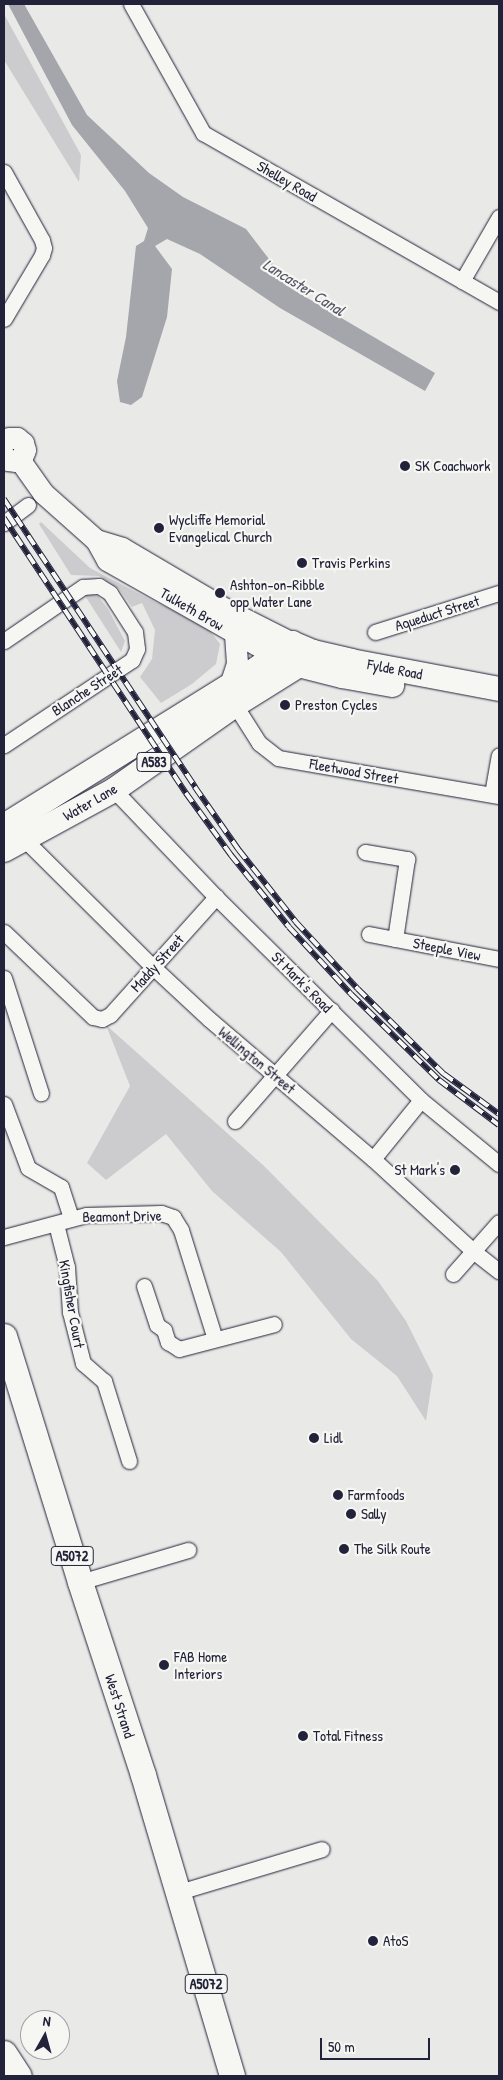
<!DOCTYPE html>
<html>
<head>
<meta charset="utf-8">
<style>
	body { margin:0 }
	#map { position:relative; width:503px; height:2080px; overflow:hidden; background:#e9e9e7; font-family:"Patrick Hand",sans-serif }
	div>[style] { position:absolute }
	[style*='--x'] { left:calc(var(--x)*1px); top:calc(var(--y)*1px); width:calc(var(--w)*1px); rotate:calc(var(--a)*1deg) }
	.green>* { inset:0; background:#ccccce }
	.water>* { inset:0; background:#a5a5ac }
	.roads { filter:drop-shadow(0 0 1px #22223b) drop-shadow(0 0 1px #22223b) }
	.minor>* { height:15px; margin:-7.5px; padding:0 7.5px; transform-origin:7.5px; border-radius:7.5px; background:#f6f6f2 }
	.secondary>* { height:21px; margin:-10.5px; padding:0 10.5px; transform-origin:10.5px; border-radius:10.5px; background:#f6f6f2 }
	.primary>* { height:24px; margin:-12px; padding:0 12px; transform-origin:12px; border-radius:12px; background:#f6f6f2 }
	.trunk>* { height:25px; margin:-12.5px; padding:0 12.5px; transform-origin:12.5px; border-radius:12.5px; background:#f6f6f2 }
	.rail>* { height:5.5px; margin-top:-2.75px; transform-origin:0; background:repeating-linear-gradient(90deg,#f6f6f2 0 11px,#22223b 0 22px); box-sizing:border-box; border-block:1px solid #22223b }
	.dots>* { width:14px; height:14px; translate:-50% -50%; box-sizing:border-box; border:2px solid #f6f6f2; border-radius:50% }
	span { translate:-50% -50%; white-space:nowrap; text-align:center; line-height:1.15; -webkit-text-stroke:4.5px #f6f6f2; paint-order:stroke }
	.shield-label span { padding:1px 4px; background:#f6f6f2; border:1px solid; border-radius:4px; -webkit-text-stroke-width:0 }
	.shield-label { font-size:14px; color:#22223b; font-weight:700 }
	.street-label { font-size:15px; color:#22223b }
	.poi-label { font-size:15px; color:#22223b }
	.left { translate:0 -50%; text-align:left }
	.right { translate:-100% -50%; text-align:right }
	.water-label { font-size:16px; color:#565668; font-style:italic }
	.frame { position:absolute; inset:0; border:5px solid #22223b; pointer-events:none }
	.north { position:absolute; left:20px; top:2010px; width:50px; height:50px; box-sizing:border-box; background:#f6f6f2; border:1px solid #a1a1a9; border-radius:50%; rotate:7deg; font-size:14px; font-weight:700; line-height:20px; text-align:center; color:#22223b }
	.north::after { content:''; display:block; margin:auto; width:18px; height:22px; background:#22223b; clip-path:polygon(50% 0,100% 100%,50% 72%,0 100%) }
	.scale { position:absolute; left:320px; top:2038px; width:110px; height:22px; box-sizing:border-box; border:2px solid #22223b; border-top:0; padding-left:6px; font-size:15px; line-height:18px; white-space:nowrap; color:#22223b; -webkit-text-stroke:4px #f6f6f2; paint-order:stroke }
</style>
</head>
<body>
<div id="map">
	<div class="green">
		<div style="clip-path:polygon(4px 14px,81px 155px,79px 182px,4px 60px)"></div>
		<div style="clip-path:polygon(41px 522px,90px 568px,157px 603px,204px 623px,220px 644px,216px 664px,192px 684px,161px 703px,140px 677px,152px 659px,155px 630px,142px 603px,132px 607px,119px 589px,99px 576px,71px 575px,39px 524px)"></div>
		<div style="clip-path:polygon(82px 591px,98px 596px,108px 609px,125px 641px,121px 652px)"></div>
		<div style="clip-path:polygon(106px 1025px,263px 1165px,378px 1281px,406px 1321px,433px 1375px,426px 1421px,397px 1376px,351px 1339px,281px 1252px,212px 1191px,166px 1134px,106px 1180px,87px 1163px,130px 1086px)"></div>
	</div>
	<div class="water">
		<div style="clip-path:polygon(8px 4px,24px 4px,87px 115px,149px 173px,183px 197px,246px 229px,292px 289px,435px 373px,425px 391px,280px 308px,200px 254px,167px 239px,155px 246px,172px 269px,167px 317px,142px 397px,131px 405px,120px 402px,117px 381px,126px 337px,136px 246px,144px 241px,148px 228px,125px 191px,72px 125px)"></div>
	</div>
	<div class="roads">
		<div class="minor">
			<div style="--x:131;--y:4;--w:148;--a:60.8"></div>
			<div style="--x:203;--y:133;--w:341;--a:29.7"></div>
			<div style="--x:4;--y:172;--w:78;--a:60.8"></div>
			<div style="--x:42;--y:240;--w:8;--a:76"></div>
			<div style="--x:44;--y:248;--w:7;--a:106"></div>
			<div style="--x:42;--y:255;--w:74;--a:120.7"></div>
			<div style="--x:462;--y:281;--w:74;--a:-60"></div>
			<div style="--x:4;--y:523;--w:30;--a:-37"></div>
			<div style="--x:375;--y:632;--w:130;--a:-17.5"></div>
			<div style="--x:4;--y:641;--w:96;--a:-34.4"></div>
			<div style="--x:83;--y:587;--w:16;--a:-4"></div>
			<div style="--x:99;--y:586;--w:13;--a:32"></div>
			<div style="--x:110;--y:593;--w:46;--a:57.3"></div>
			<div style="--x:135;--y:632;--w:17;--a:83"></div>
			<div style="--x:137;--y:649;--w:12;--a:114"></div>
			<div style="--x:132;--y:660;--w:154;--a:146.4"></div>
			<div style="--x:235;--y:705;--w:45;--a:57.7"></div>
			<div style="--x:259;--y:743;--w:24;--a:38"></div>
			<div style="--x:278;--y:758;--w:224;--a:9.8"></div>
			<div style="--x:114;--y:790;--w:148;--a:46.4"></div>
			<div style="--x:216;--y:897;--w:289;--a:44.7"></div>
			<div style="--x:421;--y:1100;--w:101;--a:39.4"></div>
			<div style="--x:492;--y:794;--w:39;--a:-80"></div>
			<div style="--x:24;--y:839;--w:182;--a:44.8"></div>
			<div style="--x:153;--y:967;--w:76;--a:42.9"></div>
			<div style="--x:209;--y:1019;--w:216;--a:40.5"></div>
			<div style="--x:373;--y:1159;--w:136;--a:42.6"></div>
			<div style="--x:473;--y:1251;--w:33;--a:38"></div>
			<div style="--x:365;--y:852;--w:43;--a:9.5"></div>
			<div style="--x:407;--y:859;--w:81;--a:98.5"></div>
			<div style="--x:4;--y:932;--w:123;--a:43.7"></div>
			<div style="--x:93;--y:1017;--w:9;--a:13"></div>
			<div style="--x:102;--y:1019;--w:9;--a:-27"></div>
			<div style="--x:110;--y:1015;--w:159;--a:-48.1"></div>
			<div style="--x:369;--y:934;--w:132;--a:10.9"></div>
			<div style="--x:4;--y:978;--w:121;--a:72.2"></div>
			<div style="--x:4;--y:1104;--w:68;--a:69.4"></div>
			<div style="--x:28;--y:1168;--w:38;--a:30"></div>
			<div style="--x:61;--y:1187;--w:33;--a:72"></div>
			<div style="--x:235;--y:1121;--w:147;--a:-48.9"></div>
			<div style="--x:373;--y:1159;--w:76;--a:-50.9"></div>
			<div style="--x:56;--y:1224;--w:44;--a:75.7"></div>
			<div style="--x:67;--y:1267;--w:45;--a:86.2"></div>
			<div style="--x:70;--y:1312;--w:53;--a:75.7"></div>
			<div style="--x:83;--y:1363;--w:28;--a:41"></div>
			<div style="--x:104;--y:1381;--w:84;--a:72.6"></div>
			<div style="--x:4;--y:1237;--w:85;--a:-15"></div>
			<div style="--x:86;--y:1215;--w:75;--a:-1.5"></div>
			<div style="--x:161;--y:1213;--w:13;--a:18"></div>
			<div style="--x:173;--y:1217;--w:15;--a:58"></div>
			<div style="--x:181;--y:1230;--w:114;--a:72.7"></div>
			<div style="--x:453;--y:1274;--w:69;--a:-48.5"></div>
			<div style="--x:144;--y:1286;--w:41;--a:71.6"></div>
			<div style="--x:157;--y:1325;--w:9;--a:36"></div>
			<div style="--x:164;--y:1330;--w:13;--a:72"></div>
			<div style="--x:168;--y:1342;--w:13;--a:32"></div>
			<div style="--x:179;--y:1349;--w:98;--a:-14.7"></div>
			<div style="--x:80;--y:1582;--w:113;--a:-16.5"></div>
			<div style="--x:179;--y:1892;--w:149;--a:-16.7"></div>
		</div>
		<div class="secondary">
			<div style="--x:4;--y:442;--w:6;--a:-39"></div>
			<div style="--x:9;--y:438;--w:8;--a:0"></div>
			<div style="--x:17;--y:438;--w:8;--a:40"></div>
			<div style="--x:23;--y:443;--w:7;--a:74"></div>
			<div style="--x:25;--y:450;--w:8;--a:113"></div>
			<div style="--x:22;--y:457;--w:7;--a:146"></div>
			<div style="--x:16;--y:461;--w:8;--a:-173"></div>
			<div style="--x:8;--y:460;--w:6;--a:-135"></div>
			<div style="--x:19;--y:459;--w:42;--a:54.8"></div>
			<div style="--x:43;--y:493;--w:71;--a:41.6"></div>
			<div style="--x:96;--y:540;--w:23;--a:61"></div>
			<div style="--x:107;--y:560;--w:193;--a:29.5"></div>
			<div style="--x:96;--y:540;--w:27;--a:17"></div>
			<div style="--x:122;--y:548;--w:124;--a:30.5"></div>
			<div style="--x:229;--y:611;--w:71;--a:26.9"></div>
			<div style="--x:230;--y:685;--w:23;--a:-72"></div>
			<div style="--x:237;--y:663;--w:30;--a:-94"></div>
		</div>
		<div class="primary">
			<div style="--x:295;--y:664;--w:49;--a:14.3"></div>
			<div style="--x:342;--y:676;--w:51;--a:10.2"></div>
			<div style="--x:4;--y:826;--w:296;--a:-31.9"></div>
			<div style="--x:255;--y:670;--w:46;--a:-36.1"></div>
			<div style="--x:292;--y:643;--w:23;--a:23"></div>
			<div style="--x:313;--y:652;--w:39;--a:13"></div>
			<div style="--x:351;--y:661;--w:151;--a:10.7"></div>
			<div style="--x:4;--y:850;--w:125;--a:-28.6"></div>
			<div style="--x:114;--y:790;--w:148;--a:-35.1"></div>
			<div style="--x:235;--y:705;--w:75;--a:-32"></div>
			<div style="--x:299;--y:665;--w:19;--a:-43"></div>
		</div>
		<div class="trunk">
			<div style="--x:4;--y:1336;--w:257;--a:72.8"></div>
			<div style="--x:80;--y:1582;--w:203;--a:71.9"></div>
			<div style="--x:143;--y:1775;--w:314;--a:73.5"></div>
			<div style="--x:4;--y:2053;--w:27;--a:57"></div>
		</div>
	</div>
	<div class="rail">
		<div style="--x:4;--y:499;--w:346;--a:56.4"></div>
		<div style="--x:195;--y:787;--w:77;--a:55.1"></div>
		<div style="--x:239;--y:850;--w:92;--a:51.6"></div>
		<div style="--x:296;--y:922;--w:91;--a:47.2"></div>
		<div style="--x:358;--y:989;--w:121;--a:44.7"></div>
		<div style="--x:444;--y:1074;--w:68;--a:36"></div>
		<div style="--x:4;--y:518;--w:330;--a:56.5"></div>
		<div style="--x:186;--y:793;--w:77;--a:54"></div>
		<div style="--x:231;--y:855;--w:92;--a:51.1"></div>
		<div style="--x:289;--y:927;--w:91;--a:47.2"></div>
		<div style="--x:351;--y:994;--w:123;--a:44.3"></div>
		<div style="--x:439;--y:1080;--w:75;--a:36.9"></div>
	</div>
	<div class="dots">
		<div style="left:405px;top:466px;background:#22223b"></div>
		<div style="left:159px;top:528px;background:#22223b"></div>
		<div style="left:302px;top:563px;background:#22223b"></div>
		<div style="left:220px;top:593px;background:#22223b"></div>
		<div style="left:285px;top:705px;background:#22223b"></div>
		<div style="left:455px;top:1170px;background:#22223b"></div>
		<div style="left:314px;top:1438px;background:#22223b"></div>
		<div style="left:338px;top:1495px;background:#22223b"></div>
		<div style="left:351px;top:1514px;background:#22223b"></div>
		<div style="left:344px;top:1549px;background:#22223b"></div>
		<div style="left:164px;top:1665px;background:#22223b"></div>
		<div style="left:303px;top:1736px;background:#22223b"></div>
		<div style="left:373px;top:1941px;background:#22223b"></div>
	</div>
	<div class="shield-label">
		<span style="left:154px;top:762px">A583</span>
		<span style="left:72px;top:1556px">A5072</span>
		<span style="left:206px;top:1984px">A5072</span>
	</div>
	<div class="street-label">
		<span style="left:287px;top:181px;rotate:30deg">Shelley Road</span>
		<span style="left:192px;top:609px;rotate:30deg">Tulketh Brow</span>
		<span style="left:437px;top:613px;rotate:-17deg">Aqueduct Street</span>
		<span style="left:395px;top:669px;rotate:11deg">Fylde Road</span>
		<span style="left:87px;top:690px;rotate:-33deg">Blanche Street</span>
		<span style="left:354px;top:771px;rotate:10deg">Fleetwood Street</span>
		<span style="left:90px;top:802px;rotate:-30deg">Water Lane</span>
		<span style="left:447px;top:949px;rotate:11deg">Steeple View</span>
		<span style="left:157px;top:963px;rotate:-48deg">Maddy Street</span>
		<span style="left:302px;top:982px;rotate:45deg">St Mark's Road</span>
		<span style="left:257px;top:1060px;rotate:40deg">Wellington Street</span>
		<span style="left:122px;top:1216px;rotate:-1deg">Beamont Drive</span>
		<span style="left:72px;top:1304px;rotate:80deg">Kingfisher Court</span>
		<span style="left:120px;top:1706px;rotate:72deg">West Strand</span>
	</div>
	<div class="poi-label">
		<span class="left" style="left:415px;top:466px">SK Coachwork</span>
		<span class="left" style="left:169px;top:528px">Wycliffe Memorial<br>Evangelical Church</span>
		<span class="left" style="left:312px;top:563px">Travis Perkins</span>
		<span class="left" style="left:230px;top:593px">Ashton-on-Ribble<br>opp Water Lane</span>
		<span class="left" style="left:295px;top:705px">Preston Cycles</span>
		<span class="right" style="left:445px;top:1170px">St Mark's</span>
		<span class="left" style="left:324px;top:1438px">Lidl</span>
		<span class="left" style="left:348px;top:1495px">Farmfoods</span>
		<span class="left" style="left:361px;top:1514px">Sally</span>
		<span class="left" style="left:354px;top:1549px">The Silk Route</span>
		<span class="left" style="left:174px;top:1665px">FAB Home<br>Interiors</span>
		<span class="left" style="left:313px;top:1736px">Total Fitness</span>
		<span class="left" style="left:383px;top:1941px">AtoS</span>
	</div>
	<div class="water-label">
		<span style="left:304px;top:287px;rotate:32deg">Lancaster Canal</span>
	</div>
	<div class="frame"></div>
	<div class="north">N</div>
	<div class="scale">50 m</div>
</div>
</body>
</html>
